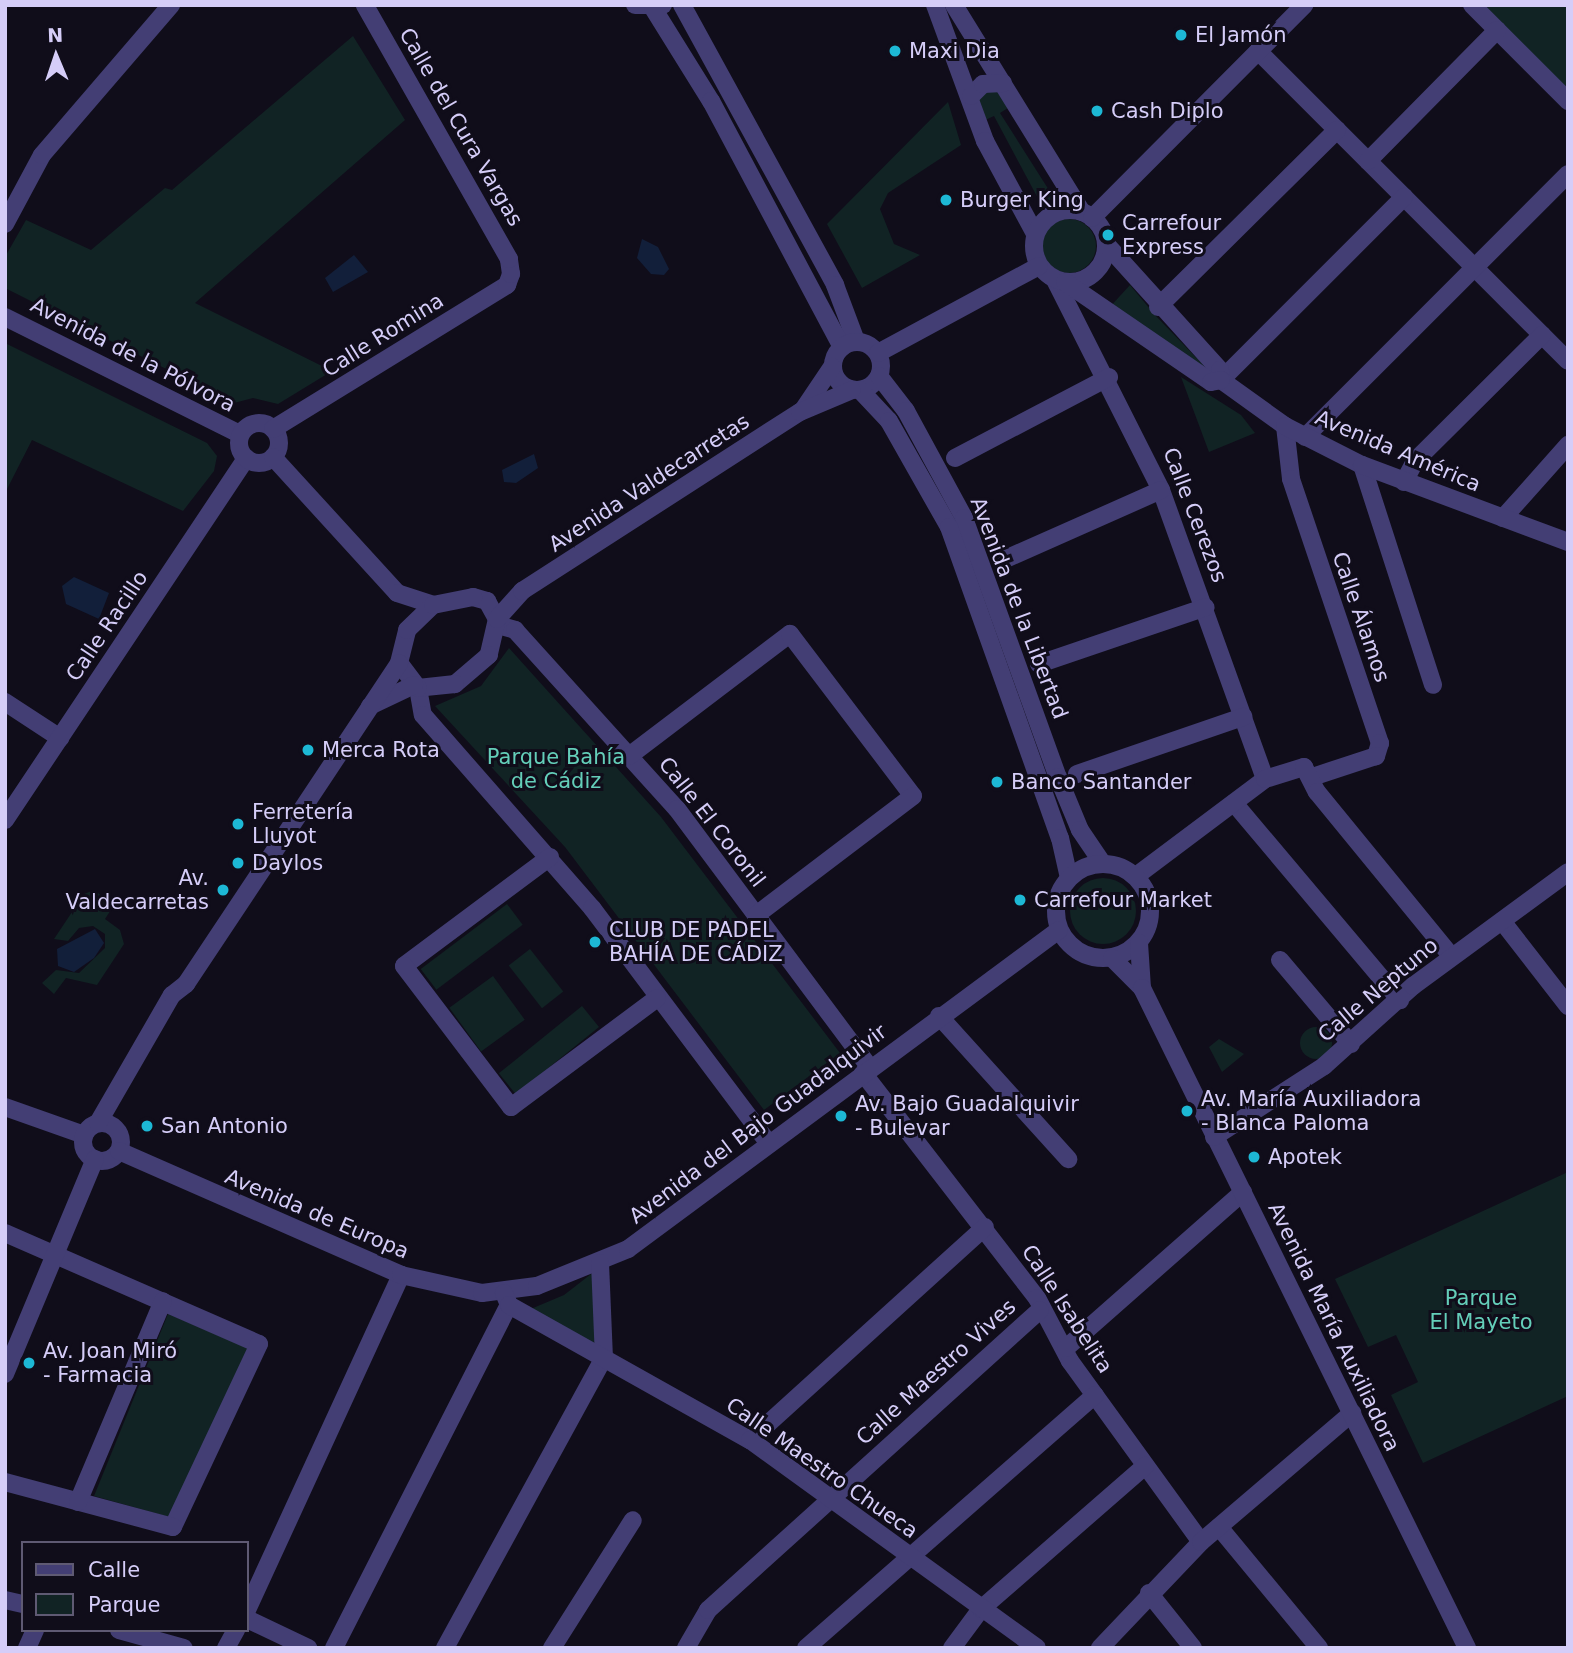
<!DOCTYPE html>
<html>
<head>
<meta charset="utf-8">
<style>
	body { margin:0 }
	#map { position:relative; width:1573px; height:1653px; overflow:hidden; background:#100d1a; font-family:"DejaVu Sans",sans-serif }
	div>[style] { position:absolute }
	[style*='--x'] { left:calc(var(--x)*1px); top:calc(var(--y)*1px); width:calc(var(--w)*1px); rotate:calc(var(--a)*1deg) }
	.green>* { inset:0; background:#112324; transform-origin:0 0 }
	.round { border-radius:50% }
	.water>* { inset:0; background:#121f3a }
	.minor>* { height:18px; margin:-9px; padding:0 9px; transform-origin:9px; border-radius:9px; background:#433e74 }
	.tertiary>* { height:18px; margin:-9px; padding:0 9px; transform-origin:9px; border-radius:9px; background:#433e74 }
	.tertiary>.ring { margin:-9px; padding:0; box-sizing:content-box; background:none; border:18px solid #433e74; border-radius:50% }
	.dots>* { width:19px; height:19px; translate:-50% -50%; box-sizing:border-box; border:4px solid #100d1a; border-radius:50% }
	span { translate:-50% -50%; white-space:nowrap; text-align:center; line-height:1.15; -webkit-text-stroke:6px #100d1a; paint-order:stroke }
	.poi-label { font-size:21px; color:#d5cdf8 }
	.left { translate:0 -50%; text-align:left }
	.right { translate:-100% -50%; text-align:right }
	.street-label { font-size:21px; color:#d5cdf8 }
	.park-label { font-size:21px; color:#64ceb9 }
	.frame { position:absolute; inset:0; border:7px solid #d5cdf8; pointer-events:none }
	.legend { position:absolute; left:21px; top:1541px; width:228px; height:91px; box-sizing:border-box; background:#100d1a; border:2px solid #5f5a73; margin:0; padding:9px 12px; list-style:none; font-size:21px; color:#d5cdf8 }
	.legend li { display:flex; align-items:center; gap:14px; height:35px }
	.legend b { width:35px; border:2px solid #5f5a73 }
	.north { position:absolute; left:21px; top:21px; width:70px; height:70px; -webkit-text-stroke:5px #100d1a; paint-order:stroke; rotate:358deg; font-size:19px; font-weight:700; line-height:28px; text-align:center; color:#d5cdf8 }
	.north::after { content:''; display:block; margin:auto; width:24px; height:32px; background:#d5cdf8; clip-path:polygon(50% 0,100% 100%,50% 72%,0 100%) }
</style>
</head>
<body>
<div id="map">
	<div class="green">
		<div style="clip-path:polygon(1481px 5px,1568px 5px,1568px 92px)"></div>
		<div style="clip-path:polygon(353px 36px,405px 120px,195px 303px,332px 371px,278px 404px,253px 398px,234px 403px,5px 288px,5px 257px,26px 220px,91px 250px,165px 188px,172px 190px)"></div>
		<div style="clip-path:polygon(985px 90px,1000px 90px,1011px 106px,1000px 113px,1054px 198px,1041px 204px,994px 116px,983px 121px,978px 102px)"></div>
		<div style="clip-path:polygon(948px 102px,961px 145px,888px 193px,880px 209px,894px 244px,920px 255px,862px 288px,827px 224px)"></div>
		<div class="round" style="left:1042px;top:219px;width:54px;height:54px"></div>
		<div style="clip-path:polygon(1130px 285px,1155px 315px,1213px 375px,1108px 309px)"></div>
		<div style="clip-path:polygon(5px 343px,207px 443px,217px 456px,214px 471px,183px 511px,32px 440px,5px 493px)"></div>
		<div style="clip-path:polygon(1181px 377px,1241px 415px,1255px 433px,1209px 452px)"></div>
		<div style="clip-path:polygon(509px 648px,661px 817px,840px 1053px,764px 1110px,565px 847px,435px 706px,481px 686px)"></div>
		<div class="round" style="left:1070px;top:878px;width:66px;height:66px"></div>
		<div style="clip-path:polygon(94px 890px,114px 905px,105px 919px,120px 930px,124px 944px,97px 985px,66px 978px,54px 994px,42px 983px,56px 970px,79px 973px,105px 948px,105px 934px,93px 926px,79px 928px,68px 941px,54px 939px,84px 894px)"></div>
		<div style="left:507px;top:904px;width:26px;height:108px;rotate:53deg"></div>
		<div style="left:530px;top:949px;width:54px;height:27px;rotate:52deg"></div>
		<div style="left:493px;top:976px;width:54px;height:54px;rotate:54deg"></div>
		<div style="left:582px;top:1006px;width:27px;height:107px;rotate:51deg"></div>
		<div class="round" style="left:1300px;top:1027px;width:32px;height:32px"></div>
		<div style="clip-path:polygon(1219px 1039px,1244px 1054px,1222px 1072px,1209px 1047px)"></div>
		<div style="clip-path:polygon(1568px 1172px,1568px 1396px,1423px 1463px,1391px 1395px,1418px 1382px,1396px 1335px,1368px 1347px,1335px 1279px)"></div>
		<div style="clip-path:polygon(595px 1271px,595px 1347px,526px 1311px,564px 1295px)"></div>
		<div style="clip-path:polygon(168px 1314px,250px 1349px,169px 1517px,94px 1496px)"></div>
	</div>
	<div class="water">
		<div style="clip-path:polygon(642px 239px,658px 247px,669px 269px,664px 275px,651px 274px,637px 258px)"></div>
		<div style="clip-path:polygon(354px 255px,368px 272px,333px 292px,325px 278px)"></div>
		<div style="clip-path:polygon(534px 454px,538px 468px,516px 483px,504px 482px,502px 470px)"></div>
		<div style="clip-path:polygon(74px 577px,109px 593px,99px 619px,66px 604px,62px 586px)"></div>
		<div style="clip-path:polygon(95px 929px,104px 943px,94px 958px,74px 972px,58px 966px,57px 949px)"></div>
	</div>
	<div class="minor">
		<div style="--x:935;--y:5;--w:145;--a:69.8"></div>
		<div style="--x:985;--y:141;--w:106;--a:61.7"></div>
		<div style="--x:954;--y:5;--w:243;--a:58.3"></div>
		<div style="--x:1472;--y:5;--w:136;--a:45"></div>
		<div style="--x:1258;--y:51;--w:438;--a:45"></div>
		<div style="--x:971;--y:96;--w:17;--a:-45"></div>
		<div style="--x:983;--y:84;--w:20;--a:-3"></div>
		<div style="--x:1368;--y:161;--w:184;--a:-45.4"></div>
		<div style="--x:5;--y:224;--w:78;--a:-61.8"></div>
		<div style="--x:42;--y:155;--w:198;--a:-49.3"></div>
		<div style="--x:1055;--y:280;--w:235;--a:63.2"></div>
		<div style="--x:1161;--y:490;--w:307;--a:70.2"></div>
		<div style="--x:1158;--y:307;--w:252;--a:-44.7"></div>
		<div style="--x:1221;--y:380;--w:259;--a:-45"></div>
		<div style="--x:1285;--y:426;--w:53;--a:83.5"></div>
		<div style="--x:1291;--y:479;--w:279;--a:71.4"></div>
		<div style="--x:1380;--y:743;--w:14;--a:107"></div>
		<div style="--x:1376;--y:756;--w:67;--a:161.8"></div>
		<div style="--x:1305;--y:437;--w:372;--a:-45"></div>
		<div style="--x:955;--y:458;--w:174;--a:-27.7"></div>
		<div style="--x:1362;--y:465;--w:231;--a:72.1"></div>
		<div style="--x:1404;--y:482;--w:24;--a:-62"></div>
		<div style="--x:1415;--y:461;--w:179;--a:-44.8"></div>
		<div style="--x:1503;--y:518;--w:98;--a:-48.3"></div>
		<div style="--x:1001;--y:561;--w:175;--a:-23.9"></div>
		<div style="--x:498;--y:625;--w:18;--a:16"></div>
		<div style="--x:515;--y:630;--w:241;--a:47.9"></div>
		<div style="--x:677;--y:809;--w:323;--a:53.3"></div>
		<div style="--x:1039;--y:664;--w:176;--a:-18.8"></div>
		<div style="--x:418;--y:688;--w:27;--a:80"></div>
		<div style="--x:423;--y:715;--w:257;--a:48.8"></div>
		<div style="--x:592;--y:908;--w:295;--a:53.1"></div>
		<div style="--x:5;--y:702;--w:66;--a:33.2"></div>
		<div style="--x:629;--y:756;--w:202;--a:-37.2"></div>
		<div style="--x:790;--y:634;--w:203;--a:52.8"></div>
		<div style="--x:913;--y:796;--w:197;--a:142.8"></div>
		<div style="--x:1077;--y:774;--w:176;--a:-19"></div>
		<div style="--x:1234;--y:803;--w:258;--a:49.9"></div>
		<div style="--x:5;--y:820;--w:435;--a:-56.3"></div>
		<div style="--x:550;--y:857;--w:182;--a:143.3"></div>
		<div style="--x:404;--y:966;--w:177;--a:52.8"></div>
		<div style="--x:511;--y:1107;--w:182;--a:-36.7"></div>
		<div style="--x:1136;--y:876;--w:161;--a:-36.9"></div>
		<div style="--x:1265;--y:779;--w:41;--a:-17.1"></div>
		<div style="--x:1304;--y:767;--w:28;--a:63"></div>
		<div style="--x:1317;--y:792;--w:213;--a:50.7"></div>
		<div style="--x:1502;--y:921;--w:108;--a:52.2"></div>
		<div style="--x:1280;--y:960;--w:110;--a:49.8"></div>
		<div style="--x:939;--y:1016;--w:193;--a:47.9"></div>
		<div style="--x:863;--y:1073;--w:284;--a:52.3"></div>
		<div style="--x:1037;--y:1298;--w:71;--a:62.4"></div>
		<div style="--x:1070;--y:1361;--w:223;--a:54.1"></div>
		<div style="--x:5;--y:1233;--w:277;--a:23.6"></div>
		<div style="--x:259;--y:1344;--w:202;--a:115.2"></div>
		<div style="--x:173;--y:1527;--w:174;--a:-165"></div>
		<div style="--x:1066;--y:1348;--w:236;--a:-41.4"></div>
		<div style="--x:750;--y:1440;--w:317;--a:-42.2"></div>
		<div style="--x:78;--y:1502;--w:218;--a:-67.1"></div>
		<div style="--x:1219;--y:1527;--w:157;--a:50.4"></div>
		<div style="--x:1149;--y:1593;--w:70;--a:51.3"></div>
		<div style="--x:247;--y:1610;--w:369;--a:-65.3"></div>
		<div style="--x:247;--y:1619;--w:68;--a:25.4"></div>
		<div style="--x:27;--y:1648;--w:20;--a:-66"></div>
		<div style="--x:226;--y:1648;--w:21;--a:-61"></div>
		<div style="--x:334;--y:1648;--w:385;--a:-63"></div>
		<div style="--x:445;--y:1648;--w:332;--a:-61.3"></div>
		<div style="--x:552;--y:1648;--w:151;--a:-57.7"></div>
		<div style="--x:686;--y:1648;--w:44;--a:-59.9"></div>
		<div style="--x:708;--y:1610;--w:447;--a:-42.1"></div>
		<div style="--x:806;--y:1648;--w:384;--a:-41.2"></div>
		<div style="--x:952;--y:1648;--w:49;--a:-53.4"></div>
		<div style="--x:981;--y:1609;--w:218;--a:-41.1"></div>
		<div style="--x:1100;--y:1648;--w:146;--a:-46.4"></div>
		<div style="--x:1201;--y:1542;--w:199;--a:-40.5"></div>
	</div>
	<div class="tertiary">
		<div style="--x:635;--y:5;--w:28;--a:0"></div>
		<div style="--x:682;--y:5;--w:319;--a:61.3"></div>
		<div style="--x:835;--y:285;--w:60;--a:69.4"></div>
		<div style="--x:653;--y:8;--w:110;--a:58.1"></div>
		<div style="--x:711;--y:101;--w:279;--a:62"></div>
		<div class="ring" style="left:1034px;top:210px;width:54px;height:54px"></div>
		<div style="--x:1092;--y:218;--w:301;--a:-45.1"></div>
		<div style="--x:1106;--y:244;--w:170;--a:47.9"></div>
		<div style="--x:1220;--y:370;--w:10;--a:84"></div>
		<div style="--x:1221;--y:380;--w:79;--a:35.7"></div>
		<div style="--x:1285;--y:426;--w:86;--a:26.9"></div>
		<div style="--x:1362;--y:465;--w:220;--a:20.5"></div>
		<div style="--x:1065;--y:282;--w:177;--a:34.4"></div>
		<div style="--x:1211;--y:382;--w:10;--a:-11"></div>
		<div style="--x:5;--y:317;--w:263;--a:26.5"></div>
		<div class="ring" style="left:833px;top:342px;width:30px;height:30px"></div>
		<div style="--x:878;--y:353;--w:183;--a:-28.4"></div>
		<div style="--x:879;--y:376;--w:44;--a:52.4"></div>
		<div style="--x:906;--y:411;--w:122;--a:61.5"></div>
		<div style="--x:964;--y:518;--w:276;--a:70.1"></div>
		<div style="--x:1058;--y:777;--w:57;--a:67.5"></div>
		<div style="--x:1080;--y:830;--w:41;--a:55.9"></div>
		<div style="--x:860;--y:390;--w:42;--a:46.9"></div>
		<div style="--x:889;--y:421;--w:122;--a:60.5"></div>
		<div style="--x:949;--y:527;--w:330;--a:70.4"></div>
		<div style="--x:1060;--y:838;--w:41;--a:77.3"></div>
		<div style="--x:803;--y:410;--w:52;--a:-56"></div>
		<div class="ring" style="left:239px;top:423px;width:22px;height:22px"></div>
		<div style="--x:273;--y:429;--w:275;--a:-31.6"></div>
		<div style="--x:507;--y:285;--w:12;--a:-70"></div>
		<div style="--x:511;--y:274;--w:15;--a:-98"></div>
		<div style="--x:509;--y:259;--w:292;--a:-119.6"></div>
		<div style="--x:273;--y:457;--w:184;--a:47.6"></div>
		<div style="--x:397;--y:593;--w:38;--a:18"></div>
		<div style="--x:473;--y:597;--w:15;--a:16"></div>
		<div style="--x:487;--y:601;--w:21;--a:61"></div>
		<div style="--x:497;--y:619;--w:37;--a:103"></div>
		<div style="--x:489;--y:655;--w:45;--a:139.5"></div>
		<div style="--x:455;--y:684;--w:37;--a:174"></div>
		<div style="--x:418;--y:688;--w:31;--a:-127"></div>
		<div style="--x:399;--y:663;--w:34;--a:-76"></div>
		<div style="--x:407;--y:630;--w:36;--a:-44"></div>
		<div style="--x:433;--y:605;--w:41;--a:-11.3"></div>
		<div style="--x:497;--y:619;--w:38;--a:-48"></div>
		<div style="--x:522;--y:591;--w:331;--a:-32.8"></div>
		<div style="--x:800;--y:412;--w:56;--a:-22.9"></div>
		<div style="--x:370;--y:706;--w:49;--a:-25.5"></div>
		<div class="ring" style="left:1056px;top:864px;width:76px;height:76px"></div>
		<div style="--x:1139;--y:943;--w:45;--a:86.2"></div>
		<div style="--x:1112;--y:958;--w:42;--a:45"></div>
		<div style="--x:1142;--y:988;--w:736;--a:63.78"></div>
		<div style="--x:5;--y:1107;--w:84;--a:19.5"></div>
		<div class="ring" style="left:83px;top:1123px;width:20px;height:20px"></div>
		<div style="--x:98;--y:1123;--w:148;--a:-60"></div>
		<div style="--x:172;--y:995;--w:18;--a:-38"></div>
		<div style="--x:186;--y:984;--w:385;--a:-56.4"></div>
		<div style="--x:1214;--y:1137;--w:131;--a:-32.8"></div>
		<div style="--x:1324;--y:1066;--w:120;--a:-42"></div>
		<div style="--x:1413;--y:986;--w:192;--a:-36.3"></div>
		<div style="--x:119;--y:1151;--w:308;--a:23.7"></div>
		<div style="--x:401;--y:1275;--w:83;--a:12.5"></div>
		<div style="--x:482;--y:1293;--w:55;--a:-7.3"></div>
		<div style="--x:537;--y:1286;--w:98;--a:-22.1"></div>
		<div style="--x:628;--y:1249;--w:536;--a:-36.51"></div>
		<div style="--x:600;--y:1263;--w:94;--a:87.6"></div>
		<div style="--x:504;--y:1293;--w:13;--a:67"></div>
		<div style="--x:509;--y:1305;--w:276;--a:29.3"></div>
		<div style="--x:750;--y:1440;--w:354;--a:35.9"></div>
		<div style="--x:5;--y:1374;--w:233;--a:-67.3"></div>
		<div style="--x:5;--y:1600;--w:18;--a:13"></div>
		<div style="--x:119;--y:1630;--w:67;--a:15.5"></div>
	</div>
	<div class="dots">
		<div style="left:1181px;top:35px;background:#1db8d5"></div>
		<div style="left:895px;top:51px;background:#1db8d5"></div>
		<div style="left:1097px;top:111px;background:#1db8d5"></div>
		<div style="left:946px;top:200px;background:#1db8d5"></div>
		<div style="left:1108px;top:235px;background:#1db8d5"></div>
		<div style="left:308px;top:750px;background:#1db8d5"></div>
		<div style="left:997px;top:782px;background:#1db8d5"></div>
		<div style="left:238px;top:824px;background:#1db8d5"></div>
		<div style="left:238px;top:863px;background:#1db8d5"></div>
		<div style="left:223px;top:890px;background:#1db8d5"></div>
		<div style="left:1020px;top:900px;background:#1db8d5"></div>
		<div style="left:595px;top:942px;background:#1db8d5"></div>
		<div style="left:1187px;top:1111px;background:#1db8d5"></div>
		<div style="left:841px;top:1116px;background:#1db8d5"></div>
		<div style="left:147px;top:1126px;background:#1db8d5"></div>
		<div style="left:1254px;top:1157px;background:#1db8d5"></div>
		<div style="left:29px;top:1363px;background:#1db8d5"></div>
	</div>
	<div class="poi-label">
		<span class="left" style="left:1195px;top:35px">El Jamón</span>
		<span class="left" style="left:909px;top:51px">Maxi Dia</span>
		<span class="left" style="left:1111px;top:111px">Cash Diplo</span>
		<span class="left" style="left:960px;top:200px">Burger King</span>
		<span class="left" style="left:1122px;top:235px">Carrefour<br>Express</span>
		<span class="left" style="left:322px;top:750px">Merca Rota</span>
		<span class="left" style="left:1011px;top:782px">Banco Santander</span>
		<span class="left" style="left:252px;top:824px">Ferretería<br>Lluyot</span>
		<span class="left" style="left:252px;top:863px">Daylos</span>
		<span class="right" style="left:209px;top:890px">Av.<br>Valdecarretas</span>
		<span class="left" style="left:1034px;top:900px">Carrefour Market</span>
		<span class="left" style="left:609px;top:942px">CLUB DE PADEL<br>BAHÍA DE CÁDIZ</span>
		<span class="left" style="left:1201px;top:1111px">Av. María Auxiliadora<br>- Blanca Paloma</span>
		<span class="left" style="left:855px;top:1116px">Av. Bajo Guadalquivir<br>- Bulevar</span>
		<span class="left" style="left:161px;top:1126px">San Antonio</span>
		<span class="left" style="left:1268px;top:1157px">Apotek</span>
		<span class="left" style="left:43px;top:1363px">Av. Joan Miró<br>- Farmacia</span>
	</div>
	<div class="street-label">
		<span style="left:461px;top:127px;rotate:60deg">Calle del Cura Vargas</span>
		<span style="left:383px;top:335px;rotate:-32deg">Calle Romina</span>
		<span style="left:133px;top:355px;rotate:27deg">Avenida de la Pólvora</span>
		<span style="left:1398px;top:451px;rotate:23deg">Avenida América</span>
		<span style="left:649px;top:483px;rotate:-33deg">Avenida Valdecarretas</span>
		<span style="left:1195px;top:515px;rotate:69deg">Calle Cerezos</span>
		<span style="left:1019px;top:608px;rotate:69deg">Avenida de la Libertad</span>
		<span style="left:1361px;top:617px;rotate:71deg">Calle Álamos</span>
		<span style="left:107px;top:626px;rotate:-56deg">Calle Racillo</span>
		<span style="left:712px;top:822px;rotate:52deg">Calle El Coronil</span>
		<span style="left:1378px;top:990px;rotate:-40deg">Calle Neptuno</span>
		<span style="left:758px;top:1124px;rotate:-37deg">Avenida del Bajo Guadalquivir</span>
		<span style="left:317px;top:1214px;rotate:23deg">Avenida de Europa</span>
		<span style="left:1067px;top:1309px;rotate:57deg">Calle Isabelita</span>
		<span style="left:1334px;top:1327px;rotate:64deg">Avenida María Auxiliadora</span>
		<span style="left:936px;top:1372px;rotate:-42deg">Calle Maestro Vives</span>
		<span style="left:822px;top:1468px;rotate:35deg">Calle Maestro Chueca</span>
	</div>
	<div class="park-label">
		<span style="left:556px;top:769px">Parque Bahía<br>de Cádiz</span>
		<span style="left:1481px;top:1310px">Parque<br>El Mayeto</span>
	</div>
	<div class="frame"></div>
	<ul class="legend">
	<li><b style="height:9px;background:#433e74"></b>Calle</li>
	<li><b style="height:19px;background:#112324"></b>Parque</li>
	</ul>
	<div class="north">N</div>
</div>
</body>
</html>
